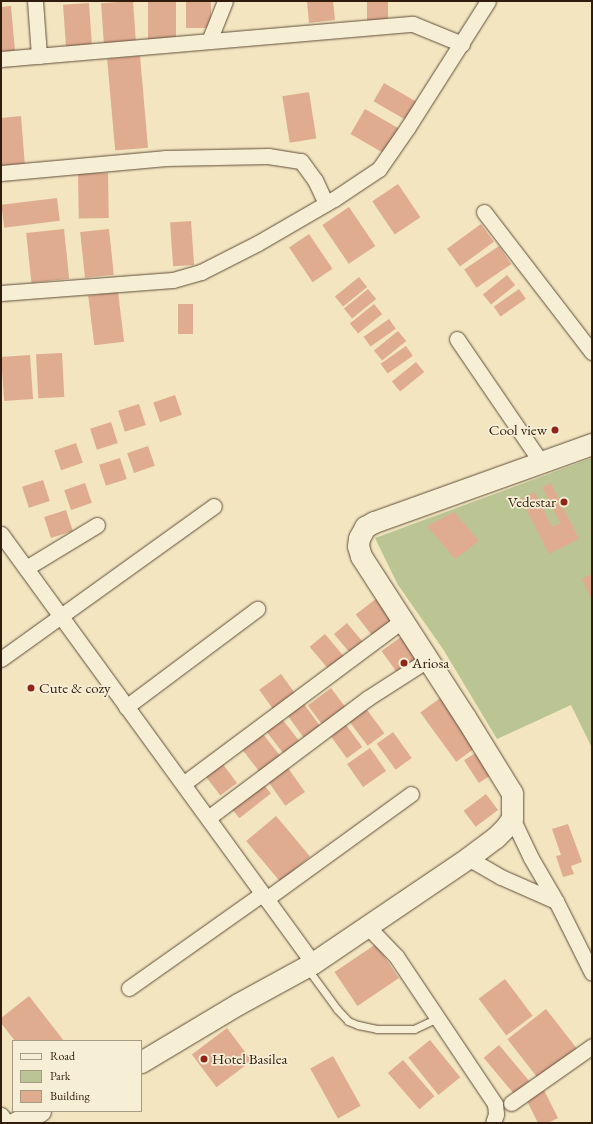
<!DOCTYPE html>
<html>
<head>
<meta charset="utf-8">
<style>
	body { margin:0 }
	#map { position:relative; width:593px; height:1124px; overflow:hidden; background:#f2e5c0; font-family:"EB Garamond",serif }
	div>[style] { position:absolute }
	[style*='--x'] { left:calc(var(--x)*1px); top:calc(var(--y)*1px); width:calc(var(--w)*1px); rotate:calc(var(--a)*1deg) }
	.green>* { inset:0; background:#bac593 }
	.building>* { inset:0; background:#dfac90; transform-origin:0 0 }
	.roads { filter:drop-shadow(0 0 1px #604e39) drop-shadow(0 0 1px #604e39) }
	.lane>* { height:7px; margin:-3.5px; padding:0 3.5px; transform-origin:3.5px; border-radius:3.5px; background:#f7eed6 }
	.street>* { height:15px; margin:-7.5px; padding:0 7.5px; transform-origin:7.5px; border-radius:7.5px; background:#f7eed6 }
	.secondary>* { height:21px; margin:-10.5px; padding:0 10.5px; transform-origin:10.5px; border-radius:10.5px; background:#f7eed6 }
	.dots>* { width:11px; height:11px; translate:-50% -50%; box-sizing:border-box; border:2px solid #f7eed6; border-radius:50% }
	span { translate:-50% -50%; white-space:nowrap; text-align:center; line-height:1.15; -webkit-text-stroke:3.5px #f7eed6; paint-order:stroke }
	.poi-label { font-size:15px; color:#301c0c }
	.right { translate:-100% -50%; text-align:right }
	.left { translate:0 -50%; text-align:left }
	.frame { position:absolute; inset:0; border:2px solid #301c0c; pointer-events:none }
	.legend { position:absolute; left:12px; top:1040px; width:130px; height:72px; box-sizing:border-box; background:#f7eed6; border:1px solid #a79a85; margin:0; padding:5px 7px; list-style:none; font-size:12px; color:#301c0c }
	.legend li { display:flex; align-items:center; gap:8px; height:20px }
	.legend b { width:20px; border:1px solid #a79a85 }
</style>
</head>
<body>
<div id="map">
	<div class="green">
		<div style="clip-path:polygon(592px 458px,592px 748px,571px 705px,497px 739px,443px 649px,398px 585px,375px 538px)"></div>
	</div>
	<div class="building">
		<div style="left:133px;top:1px;width:41px;height:32px;rotate:86deg"></div>
		<div style="left:148px;top:1px;width:28px;height:40px"></div>
		<div style="left:186px;top:1px;width:25px;height:27px"></div>
		<div style="clip-path:polygon(307px 1px,333px 1px,335px 20px,309px 23px)"></div>
		<div style="left:367px;top:1px;width:21px;height:20px"></div>
		<div style="left:89px;top:3px;width:45px;height:26px;rotate:86deg"></div>
		<div style="clip-path:polygon(11px 6px,15px 51px,1px 52px,1px 7px)"></div>
		<div style="left:140px;top:56px;width:92px;height:33px;rotate:85deg"></div>
		<div style="left:384px;top:83px;width:40px;height:21px;rotate:30deg"></div>
		<div style="left:309px;top:92px;width:47px;height:27px;rotate:81deg"></div>
		<div style="left:365px;top:109px;width:43px;height:29px;rotate:30deg"></div>
		<div style="clip-path:polygon(21px 116px,25px 167px,1px 169px,1px 118px)"></div>
		<div style="left:108px;top:173px;width:45px;height:30px;rotate:89deg"></div>
		<div style="left:398px;top:184px;width:40px;height:31px;rotate:56deg"></div>
		<div style="left:57px;top:198px;width:23px;height:56px;rotate:83deg"></div>
		<div style="left:349px;top:207px;width:47px;height:32px;rotate:56deg"></div>
		<div style="left:191px;top:221px;width:44px;height:21px;rotate:86deg"></div>
		<div style="left:481px;top:224px;width:22px;height:42px;rotate:54deg"></div>
		<div style="left:64px;top:229px;width:50px;height:38px;rotate:84deg"></div>
		<div style="left:109px;top:229px;width:46px;height:29px;rotate:84deg"></div>
		<div style="left:309px;top:234px;width:42px;height:24px;rotate:56deg"></div>
		<div style="left:499px;top:246px;width:22px;height:42px;rotate:56deg"></div>
		<div style="left:507px;top:275px;width:13px;height:31px;rotate:51deg"></div>
		<div style="left:359px;top:277px;width:13px;height:31px;rotate:51deg"></div>
		<div style="left:368px;top:289px;width:13px;height:31px;rotate:51deg"></div>
		<div style="left:519px;top:289px;width:12px;height:31px;rotate:55deg"></div>
		<div style="left:118px;top:292px;width:50px;height:30px;rotate:83deg"></div>
		<div style="left:178px;top:304px;width:15px;height:30px"></div>
		<div style="left:374px;top:304px;width:13px;height:31px;rotate:51deg"></div>
		<div style="left:389px;top:319px;width:12px;height:31px;rotate:55deg"></div>
		<div style="left:398px;top:331px;width:13px;height:31px;rotate:51deg"></div>
		<div style="left:406px;top:346px;width:12px;height:31px;rotate:55deg"></div>
		<div style="left:62px;top:353px;width:44px;height:26px;rotate:87deg"></div>
		<div style="left:30px;top:355px;width:44px;height:29px;rotate:86deg"></div>
		<div style="left:416px;top:362px;width:13px;height:31px;rotate:51deg"></div>
		<div style="left:175px;top:395px;width:21px;height:23px;rotate:71deg"></div>
		<div style="left:139px;top:404px;width:22px;height:22px;rotate:72deg"></div>
		<div style="left:111px;top:422px;width:22px;height:22px;rotate:72deg"></div>
		<div style="left:76px;top:443px;width:21px;height:23px;rotate:71deg"></div>
		<div style="left:148px;top:446px;width:21px;height:22px;rotate:71deg"></div>
		<div style="left:120px;top:458px;width:22px;height:22px;rotate:72deg"></div>
		<div style="left:43px;top:480px;width:22px;height:22px;rotate:72deg"></div>
		<div style="left:85px;top:483px;width:21px;height:22px;rotate:71deg"></div>
		<div style="clip-path:polygon(551px 483px,579px 539px,549px 554px,521px 499px,535px 492px,552px 527px,560px 523px,542px 487px)"></div>
		<div style="left:66px;top:510px;width:22px;height:23px;rotate:72deg"></div>
		<div style="clip-path:polygon(454px 512px,479px 541px,455px 559px,427px 526px)"></div>
		<div style="clip-path:polygon(592px 574px,592px 600px,582px 579px)"></div>
		<div style="left:377px;top:598px;width:31px;height:27px;rotate:52deg"></div>
		<div style="left:347px;top:623px;width:26px;height:17px;rotate:50deg"></div>
		<div style="left:325px;top:634px;width:31px;height:20px;rotate:50deg"></div>
		<div style="left:405px;top:634px;width:31px;height:29px;rotate:54deg"></div>
		<div style="left:281px;top:674px;width:27px;height:27px;rotate:54deg"></div>
		<div style="left:331px;top:688px;width:25px;height:29px;rotate:53deg"></div>
		<div style="left:443px;top:696px;width:61px;height:28px;rotate:54deg"></div>
		<div style="left:304px;top:704px;width:29px;height:20px;rotate:54deg"></div>
		<div style="left:364px;top:706px;width:34px;height:21px;rotate:53deg"></div>
		<div style="left:282px;top:719px;width:28px;height:20px;rotate:52deg"></div>
		<div style="left:344px;top:722px;width:31px;height:19px;rotate:54deg"></div>
		<div style="left:393px;top:732px;width:32px;height:20px;rotate:54deg"></div>
		<div style="left:263px;top:734px;width:28px;height:26px;rotate:52deg"></div>
		<div style="left:370px;top:748px;width:28px;height:28px;rotate:55deg"></div>
		<div style="left:480px;top:750px;width:27px;height:19px;rotate:57deg"></div>
		<div style="left:222px;top:763px;width:25px;height:21px;rotate:53deg"></div>
		<div style="left:286px;top:765px;width:33px;height:24px;rotate:55deg"></div>
		<div style="left:261px;top:781px;width:16px;height:40px;rotate:52deg"></div>
		<div style="left:486px;top:794px;width:20px;height:28px;rotate:53deg"></div>
		<div style="left:276px;top:816px;width:53px;height:39px;rotate:50deg"></div>
		<div style="clip-path:polygon(568px 824px,582px 862px,571px 866px,574px 874px,563px 877px,556px 856px,561px 855px,552px 829px)"></div>
		<div style="left:376px;top:944px;width:41px;height:50px;rotate:56deg"></div>
		<div style="left:505px;top:979px;width:46px;height:33px;rotate:53deg"></div>
		<div style="clip-path:polygon(29px 996px,64px 1041px,15px 1041px,1px 1023px,1px 1018px)"></div>
		<div style="left:546px;top:1009px;width:50px;height:49px;rotate:52deg"></div>
		<div style="left:227px;top:1028px;width:41px;height:44px;rotate:53deg"></div>
		<div style="left:430px;top:1040px;width:48px;height:28px;rotate:51deg"></div>
		<div style="left:499px;top:1045px;width:47px;height:20px;rotate:50deg"></div>
		<div style="left:333px;top:1056px;width:57px;height:26px;rotate:61deg"></div>
		<div style="left:403px;top:1060px;width:48px;height:20px;rotate:49deg"></div>
		<div style="clip-path:polygon(543px 1088px,558px 1118px,548px 1123px,538px 1123px,525px 1097px)"></div>
	</div>
	<div class="roads">
		<div class="lane">
			<div style="--x:307;--y:968;--w:51;--a:53.8"></div>
			<div style="--x:337;--y:1009;--w:16;--a:47"></div>
			<div style="--x:348;--y:1021;--w:11;--a:22"></div>
			<div style="--x:358;--y:1025;--w:19;--a:12"></div>
			<div style="--x:377;--y:1029;--w:37;--a:0"></div>
			<div style="--x:414;--y:1029;--w:26;--a:-25"></div>
		</div>
		<div class="street">
			<div style="--x:35;--y:1;--w:55;--a:85.8"></div>
			<div style="--x:209;--y:41;--w:43;--a:-68.2"></div>
			<div style="--x:1;--y:59;--w:413;--a:-4.9"></div>
			<div style="--x:413;--y:24;--w:53;--a:22.2"></div>
			<div style="--x:1;--y:173;--w:166;--a:-5.2"></div>
			<div style="--x:166;--y:158;--w:102;--a:-1.1"></div>
			<div style="--x:268;--y:156;--w:33;--a:9"></div>
			<div style="--x:301;--y:161;--w:24;--a:54"></div>
			<div style="--x:315;--y:180;--w:26;--a:65"></div>
			<div style="--x:484;--y:212;--w:177;--a:52.4"></div>
			<div style="--x:1;--y:293;--w:172;--a:-4.3"></div>
			<div style="--x:173;--y:280;--w:29;--a:-16"></div>
			<div style="--x:201;--y:272;--w:64;--a:-27"></div>
			<div style="--x:258;--y:243;--w:88;--a:-30.1"></div>
			<div style="--x:334;--y:199;--w:54;--a:-33.7"></div>
			<div style="--x:379;--y:169;--w:51;--a:-55.4"></div>
			<div style="--x:408;--y:127;--w:149;--a:-57.6"></div>
			<div style="--x:457;--y:339;--w:149;--a:55.7"></div>
			<div style="--x:1;--y:534;--w:530;--a:53.97"></div>
			<div style="--x:26;--y:568;--w:83;--a:-31.2"></div>
			<div style="--x:1;--y:659;--w:262;--a:-35.7"></div>
			<div style="--x:126;--y:707;--w:164;--a:-36.8"></div>
			<div style="--x:183;--y:784;--w:274;--a:-36.7"></div>
			<div style="--x:208;--y:818;--w:200;--a:-36.9"></div>
			<div style="--x:368;--y:698;--w:70;--a:-32.8"></div>
			<div style="--x:512;--y:818;--w:44;--a:64.6"></div>
			<div style="--x:531;--y:858;--w:50;--a:59.8"></div>
			<div style="--x:556;--y:901;--w:80;--a:63.4"></div>
			<div style="--x:468;--y:858;--w:38;--a:30"></div>
			<div style="--x:501;--y:877;--w:60;--a:23.6"></div>
			<div style="--x:266;--y:899;--w:179;--a:-35.9"></div>
			<div style="--x:367;--y:926;--w:42;--a:46"></div>
			<div style="--x:396;--y:956;--w:178;--a:56.2"></div>
			<div style="--x:495;--y:1104;--w:10;--a:84"></div>
			<div style="--x:496;--y:1114;--w:9;--a:108"></div>
			<div style="--x:129;--y:988;--w:163;--a:-35.3"></div>
			<div style="--x:511;--y:1103;--w:99;--a:-35.1"></div>
			<div style="--x:1;--y:1115;--w:10;--a:53"></div>
		</div>
		<div class="secondary">
			<div style="--x:141;--y:1062;--w:113;--a:-30.9"></div>
			<div style="--x:238;--y:1004;--w:85;--a:-28.7"></div>
			<div style="--x:313;--y:963;--w:187;--a:-34.1"></div>
			<div style="--x:468;--y:858;--w:34;--a:-37"></div>
			<div style="--x:495;--y:838;--w:16;--a:-45"></div>
			<div style="--x:506;--y:827;--w:11;--a:-56"></div>
			<div style="--x:512;--y:818;--w:25;--a:-90"></div>
			<div style="--x:512;--y:793;--w:89;--a:-121.7"></div>
			<div style="--x:465;--y:717;--w:192;--a:-122.9"></div>
			<div style="--x:361;--y:556;--w:10;--a:-107"></div>
			<div style="--x:358;--y:546;--w:8;--a:-83"></div>
			<div style="--x:359;--y:538;--w:13;--a:-61"></div>
			<div style="--x:365;--y:527;--w:10;--a:-29"></div>
			<div style="--x:374;--y:522;--w:232;--a:-19.7"></div>
			<div style="--x:15;--y:1123;--w:28;--a:-26"></div>
		</div>
	</div>
	<div class="dots">
		<div style="left:555px;top:430px;background:#8f2418"></div>
		<div style="left:564px;top:502px;background:#8f2418"></div>
		<div style="left:404px;top:663px;background:#8f2418"></div>
		<div style="left:31px;top:688px;background:#8f2418"></div>
		<div style="left:204px;top:1059px;background:#8f2418"></div>
	</div>
	<div class="poi-label">
		<span class="right" style="left:547px;top:430px">Cool view</span>
		<span class="right" style="left:556px;top:502px">Vedestar</span>
		<span class="left" style="left:412px;top:663px">Ariosa</span>
		<span class="left" style="left:39px;top:688px">Cute &amp; cozy</span>
		<span class="left" style="left:212px;top:1059px">Hotel Basilea</span>
	</div>
	<div class="frame"></div>
	<ul class="legend">
	<li><b style="height:5px;background:#f7eed6"></b>Road</li>
	<li><b style="height:11px;background:#bac593"></b>Park</li>
	<li><b style="height:11px;background:#dfac90"></b>Building</li>
	</ul>
</div>
</body>
</html>
